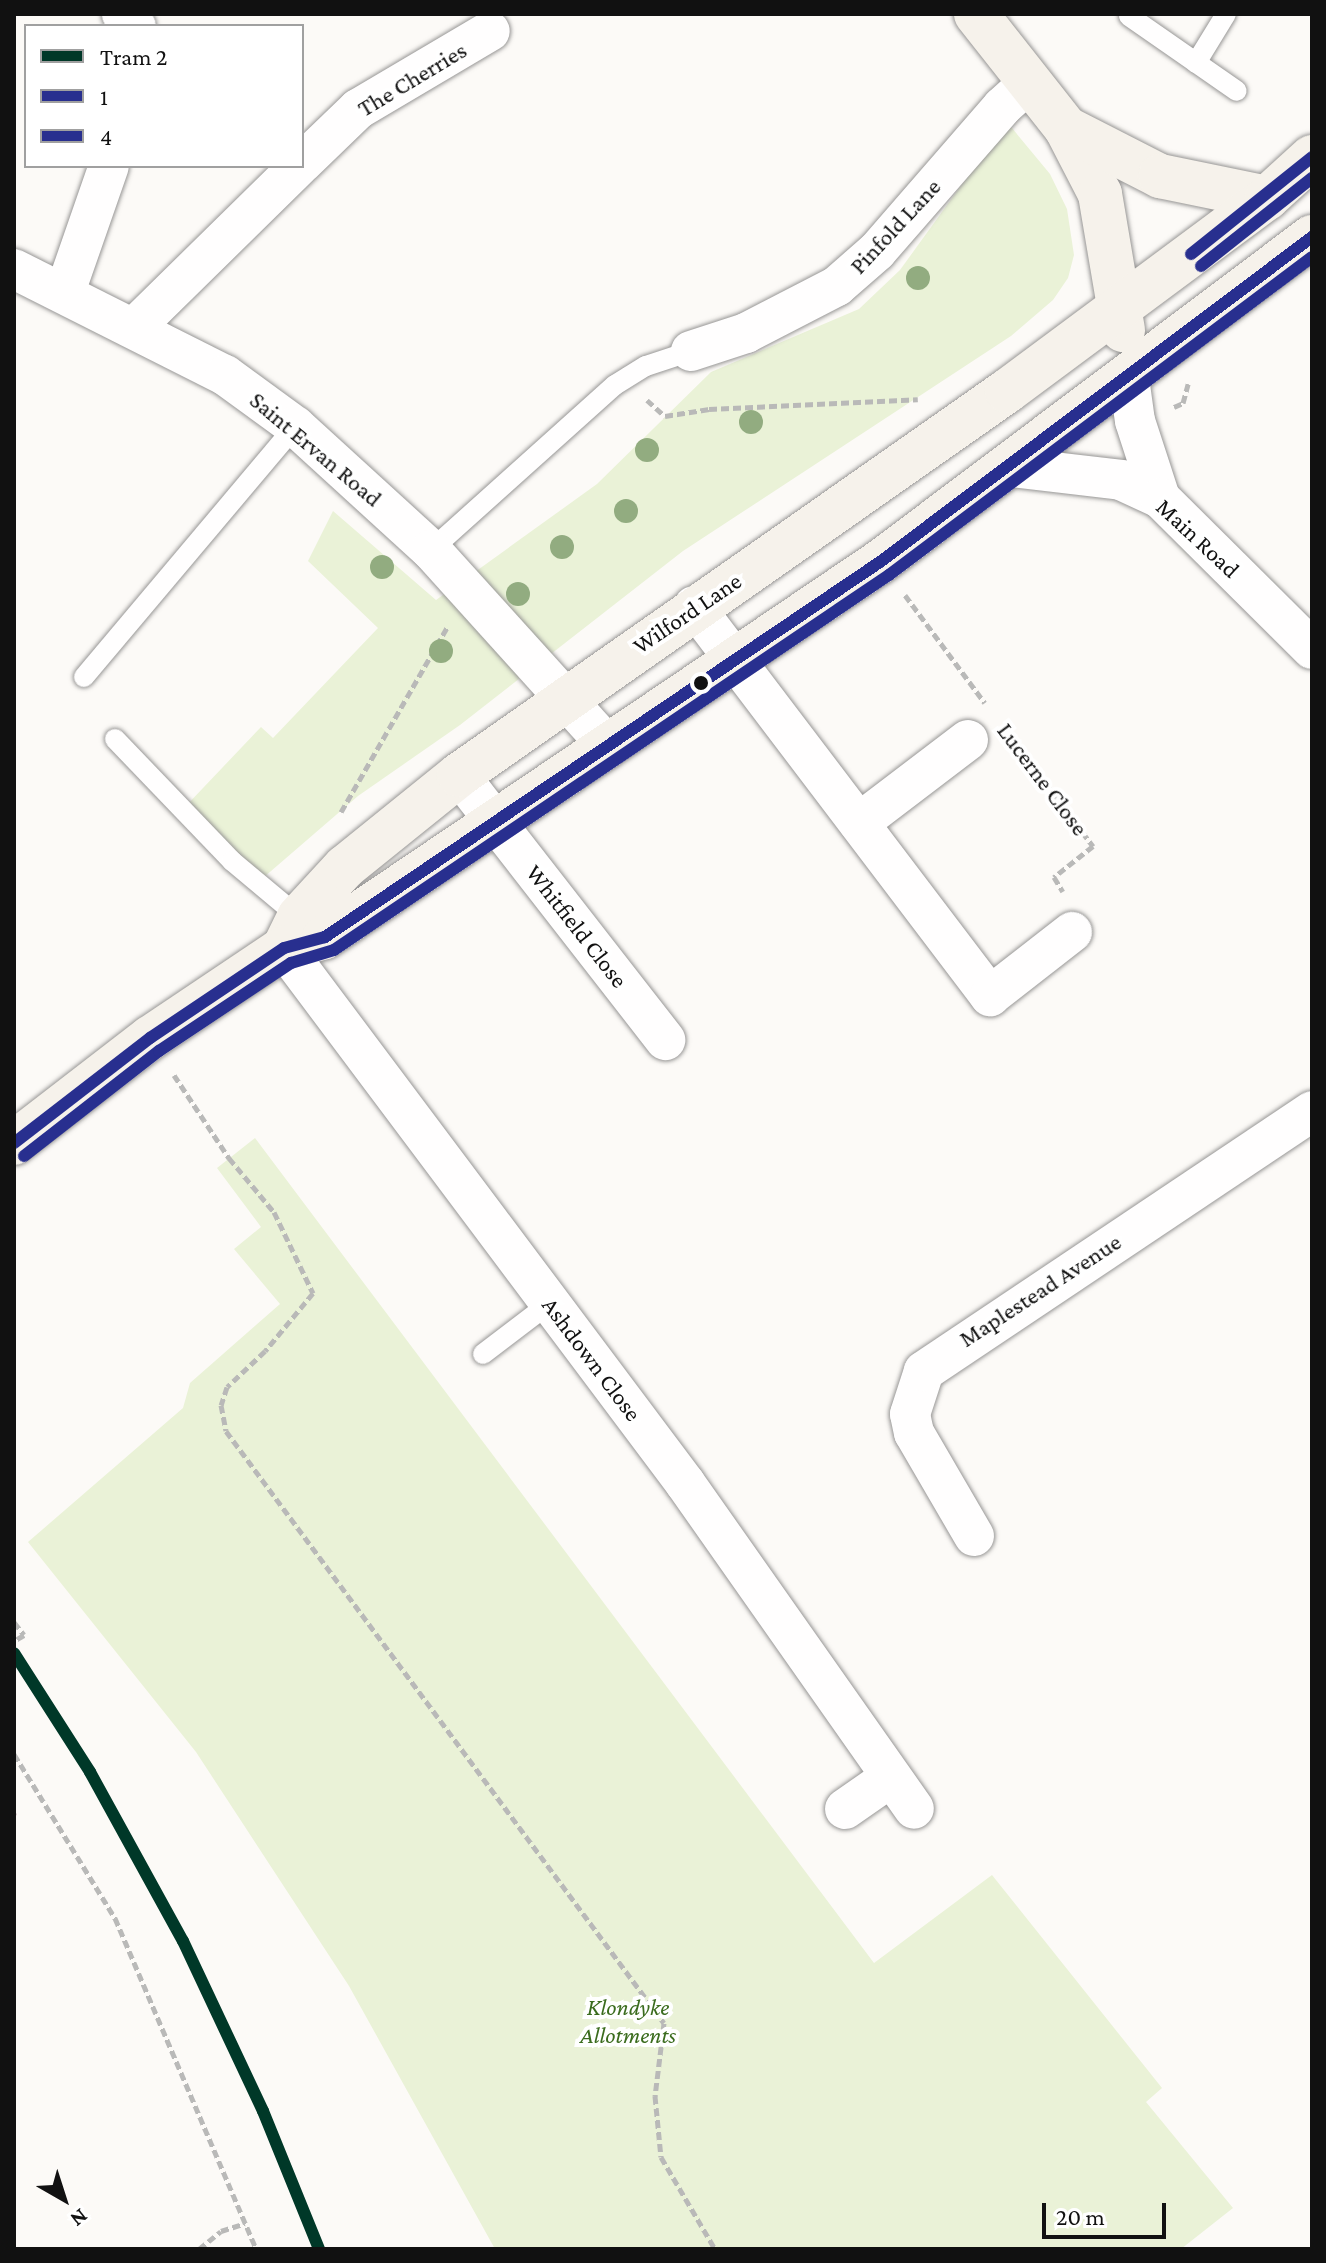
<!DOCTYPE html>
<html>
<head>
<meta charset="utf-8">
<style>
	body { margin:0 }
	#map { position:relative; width:1326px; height:2263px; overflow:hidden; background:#fcfaf7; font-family:"Crimson Pro",serif }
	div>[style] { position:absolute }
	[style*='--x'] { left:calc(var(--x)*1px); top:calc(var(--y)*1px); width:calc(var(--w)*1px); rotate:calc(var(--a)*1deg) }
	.green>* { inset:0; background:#eaf2d7 }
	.path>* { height:5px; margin-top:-2.5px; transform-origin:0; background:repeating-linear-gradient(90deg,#b9b9b8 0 8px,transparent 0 12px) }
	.roads { filter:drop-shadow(0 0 2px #979695) drop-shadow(0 0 2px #979695) }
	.lane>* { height:20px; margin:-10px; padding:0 10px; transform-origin:10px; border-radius:10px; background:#fffefe }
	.street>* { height:40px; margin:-20px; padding:0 20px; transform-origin:20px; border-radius:20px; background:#fffefe }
	.secondary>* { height:44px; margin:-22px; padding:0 22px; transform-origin:22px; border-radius:22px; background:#f6f2eb }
	.tram>* { height:2px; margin:-1px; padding:0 1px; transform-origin:1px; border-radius:1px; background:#d9c5c9 }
	.bus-1>* { height:12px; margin:-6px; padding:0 6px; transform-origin:6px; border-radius:6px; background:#282f8f }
	.bus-2>* { height:12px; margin:-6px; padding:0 6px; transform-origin:6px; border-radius:6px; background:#282f8f }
	.tram-1>* { height:12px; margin:-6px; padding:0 6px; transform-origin:6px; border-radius:6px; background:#003828 }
	.trees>* { width:24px; height:24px; margin:-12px; border-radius:50%; background:#92ac80 }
	.dots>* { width:22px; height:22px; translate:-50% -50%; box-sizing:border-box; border:4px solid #fff; border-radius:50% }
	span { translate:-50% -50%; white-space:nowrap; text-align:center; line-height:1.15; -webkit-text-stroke:8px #fff; paint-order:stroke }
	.street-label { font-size:24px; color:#111 }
	.park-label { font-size:24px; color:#3b6c1e; font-style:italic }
	.frame { position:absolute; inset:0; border:16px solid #111; pointer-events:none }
	.legend { position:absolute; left:24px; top:24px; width:280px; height:144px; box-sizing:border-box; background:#fff; border:2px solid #a0a0a0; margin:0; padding:10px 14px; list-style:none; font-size:24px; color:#111 }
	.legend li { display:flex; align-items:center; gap:16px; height:40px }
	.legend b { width:40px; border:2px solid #a0a0a0 }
	.north { position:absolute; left:24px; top:2159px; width:80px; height:80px; -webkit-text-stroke:6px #fff; paint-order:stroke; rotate:141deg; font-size:22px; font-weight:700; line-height:32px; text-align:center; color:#111 }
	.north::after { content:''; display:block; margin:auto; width:28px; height:36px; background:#111; clip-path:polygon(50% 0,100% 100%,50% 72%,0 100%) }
	.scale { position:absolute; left:1042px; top:2203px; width:124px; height:36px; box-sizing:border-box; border:4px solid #111; border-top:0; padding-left:10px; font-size:24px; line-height:28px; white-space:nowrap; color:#111; -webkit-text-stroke:6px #fff; paint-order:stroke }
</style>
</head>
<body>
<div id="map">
	<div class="green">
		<div style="clip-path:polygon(1007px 122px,1050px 174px,1067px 209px,1074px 255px,1068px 278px,1053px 300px,1011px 336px,683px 551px,460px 725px,358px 796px,256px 884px,184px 808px,261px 727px,273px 738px,378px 628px,308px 561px,333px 511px,436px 600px,597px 484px,711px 372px,859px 309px,900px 270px)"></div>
		<div style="clip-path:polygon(255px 1138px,874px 1963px,992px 1875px,1162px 2088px,1146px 2102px,1233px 2208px,1181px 2249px,495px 2249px,349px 1986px,196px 1752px,28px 1542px,183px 1408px,190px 1383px,280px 1304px,234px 1249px,261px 1227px,217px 1168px)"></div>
	</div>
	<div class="path">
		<div style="--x:647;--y:400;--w:24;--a:42"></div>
		<div style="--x:665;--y:416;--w:45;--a:-9"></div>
		<div style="--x:709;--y:409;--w:209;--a:-2.7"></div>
		<div style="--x:1174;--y:407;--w:10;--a:-24"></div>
		<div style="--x:1183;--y:403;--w:20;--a:-75"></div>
		<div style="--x:905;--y:595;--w:134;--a:53.5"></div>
		<div style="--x:1010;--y:736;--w:138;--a:53"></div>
		<div style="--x:1093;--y:846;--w:50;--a:141.5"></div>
		<div style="--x:1054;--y:877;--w:17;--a:59"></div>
		<div style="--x:341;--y:812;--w:215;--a:-60.1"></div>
		<div style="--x:174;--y:1075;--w:100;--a:56.5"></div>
		<div style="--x:229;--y:1158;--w:70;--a:50.2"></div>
		<div style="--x:274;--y:1212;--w:90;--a:64.3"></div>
		<div style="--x:313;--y:1293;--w:75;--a:129.6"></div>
		<div style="--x:265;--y:1351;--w:52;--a:136.5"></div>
		<div style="--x:227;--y:1387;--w:19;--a:108"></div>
		<div style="--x:221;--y:1405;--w:26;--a:79"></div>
		<div style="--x:226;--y:1431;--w:736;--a:53.5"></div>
		<div style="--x:664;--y:2023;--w:74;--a:97"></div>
		<div style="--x:655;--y:2096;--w:61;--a:84.4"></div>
		<div style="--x:661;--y:2157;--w:107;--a:59.6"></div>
		<div style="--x:14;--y:1622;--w:16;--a:52"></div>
		<div style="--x:24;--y:1635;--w:12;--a:149"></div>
		<div style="--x:14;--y:1754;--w:193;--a:58.4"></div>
		<div style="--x:115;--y:1918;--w:360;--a:66.9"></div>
		<div style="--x:199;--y:2249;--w:28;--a:-39"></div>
		<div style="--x:221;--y:2231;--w:25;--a:-18"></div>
	</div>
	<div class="roads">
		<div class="lane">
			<div style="--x:1129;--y:16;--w:131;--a:34.8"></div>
			<div style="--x:1196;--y:63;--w:57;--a:-58.5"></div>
			<div style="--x:431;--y:550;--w:247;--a:-41.9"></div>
			<div style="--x:615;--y:385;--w:36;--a:-32"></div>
			<div style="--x:646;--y:366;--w:47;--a:-18.4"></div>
			<div style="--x:84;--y:677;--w:328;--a:-49.9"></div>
			<div style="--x:115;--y:739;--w:169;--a:46.2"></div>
			<div style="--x:232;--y:861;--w:87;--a:39.9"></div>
			<div style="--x:483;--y:1354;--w:84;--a:-37.3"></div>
		</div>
		<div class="street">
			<div style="--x:122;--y:14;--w:18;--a:41"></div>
			<div style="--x:302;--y:163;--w:78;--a:-44"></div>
			<div style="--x:358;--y:109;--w:153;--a:-30.6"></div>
			<div style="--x:14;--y:269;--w:236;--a:26.7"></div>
			<div style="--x:225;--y:375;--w:87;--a:36.1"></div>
			<div style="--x:295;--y:426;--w:184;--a:42.4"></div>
			<div style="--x:431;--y:550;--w:264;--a:47.9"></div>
			<div style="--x:65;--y:292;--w:133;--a:-70.8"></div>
			<div style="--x:136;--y:326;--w:228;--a:-44.5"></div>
			<div style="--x:691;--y:351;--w:58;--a:-18.1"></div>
			<div style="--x:746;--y:333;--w:102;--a:-27.3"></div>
			<div style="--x:837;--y:286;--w:53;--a:-41.2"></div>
			<div style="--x:877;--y:251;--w:191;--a:-49"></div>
			<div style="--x:1002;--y:107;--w:38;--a:-42"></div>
			<div style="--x:1129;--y:378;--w:43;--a:82.1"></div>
			<div style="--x:1135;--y:421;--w:81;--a:72"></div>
			<div style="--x:1011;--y:467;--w:111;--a:6.7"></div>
			<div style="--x:1121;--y:480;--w:43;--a:24.8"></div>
			<div style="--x:1160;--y:498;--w:214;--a:44.8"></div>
			<div style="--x:694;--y:606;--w:490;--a:52.8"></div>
			<div style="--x:990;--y:996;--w:104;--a:-38"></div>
			<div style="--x:459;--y:775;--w:336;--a:52.1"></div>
			<div style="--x:859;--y:823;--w:137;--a:-37.3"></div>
			<div style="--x:284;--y:948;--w:669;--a:53.15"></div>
			<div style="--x:685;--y:1483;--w:398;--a:54.9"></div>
			<div style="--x:974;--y:1536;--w:119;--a:-120.2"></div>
			<div style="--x:914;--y:1433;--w:19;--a:-102"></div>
			<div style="--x:910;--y:1414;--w:45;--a:-72"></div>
			<div style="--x:924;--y:1371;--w:467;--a:-33.8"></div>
			<div style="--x:845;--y:1809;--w:56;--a:-34.8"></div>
		</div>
		<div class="secondary">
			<div style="--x:976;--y:14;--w:145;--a:51.7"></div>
			<div style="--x:1066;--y:128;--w:74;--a:62.7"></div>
			<div style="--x:1100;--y:194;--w:138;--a:80.4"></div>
			<div style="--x:1066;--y:128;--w:106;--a:27.1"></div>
			<div style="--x:1160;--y:176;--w:109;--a:11.6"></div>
			<div style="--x:284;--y:948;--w:34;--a:-64"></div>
			<div style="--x:299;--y:917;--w:68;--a:-47.4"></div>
			<div style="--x:345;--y:867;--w:146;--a:-38.9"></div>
			<div style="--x:459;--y:775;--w:669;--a:-35.02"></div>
			<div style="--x:1007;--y:391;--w:324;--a:-36.6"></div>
			<div style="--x:1267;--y:198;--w:61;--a:-42.3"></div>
			<div style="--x:14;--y:1143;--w:172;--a:-37.7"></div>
			<div style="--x:150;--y:1038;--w:161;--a:-33.9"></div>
			<div style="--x:284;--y:948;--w:42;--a:-15"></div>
			<div style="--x:325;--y:937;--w:670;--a:-34.05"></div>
			<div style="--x:880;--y:562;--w:541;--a:-36.95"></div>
		</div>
	</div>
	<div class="tram">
		<div style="--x:14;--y:1811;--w:4;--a:63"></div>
	</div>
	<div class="bus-1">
		<div style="--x:1191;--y:254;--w:155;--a:-38.7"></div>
		<div style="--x:14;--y:1143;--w:172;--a:-37.7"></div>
		<div style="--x:150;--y:1038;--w:161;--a:-33.9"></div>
		<div style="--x:284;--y:948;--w:42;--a:-15"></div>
		<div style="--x:325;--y:937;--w:670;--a:-34.05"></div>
		<div style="--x:880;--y:562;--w:541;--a:-36.95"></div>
	</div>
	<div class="bus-2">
		<div style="--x:1201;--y:266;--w:142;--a:-38.4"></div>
		<div style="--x:24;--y:1156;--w:171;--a:-37.9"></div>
		<div style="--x:159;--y:1051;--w:159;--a:-33.7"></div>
		<div style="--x:291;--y:963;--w:45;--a:-16.8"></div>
		<div style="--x:334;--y:950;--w:670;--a:-34.05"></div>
		<div style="--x:889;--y:575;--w:529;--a:-36.93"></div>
	</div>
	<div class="tram-1">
		<div style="--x:14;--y:1653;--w:141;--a:57.4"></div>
		<div style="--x:90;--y:1772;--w:193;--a:61.2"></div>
		<div style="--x:183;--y:1941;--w:188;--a:64.8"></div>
		<div style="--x:263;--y:2111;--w:149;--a:67.9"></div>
	</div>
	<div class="trees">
		<div style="left:918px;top:278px"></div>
		<div style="left:751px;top:422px"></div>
		<div style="left:647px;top:450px"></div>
		<div style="left:626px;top:511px"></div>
		<div style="left:562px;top:547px"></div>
		<div style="left:382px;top:567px"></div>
		<div style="left:518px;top:594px"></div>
		<div style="left:441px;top:651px"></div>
	</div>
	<div class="dots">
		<div style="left:701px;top:683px;background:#111"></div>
	</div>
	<div class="street-label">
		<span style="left:412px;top:79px;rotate:-31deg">The Cherries</span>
		<span style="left:895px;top:226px;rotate:-47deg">Pinfold Lane</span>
		<span style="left:316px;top:449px;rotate:40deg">Saint Ervan Road</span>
		<span style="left:1198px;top:538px;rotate:43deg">Main Road</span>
		<span style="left:687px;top:613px;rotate:-34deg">Wilford Lane</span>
		<span style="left:1043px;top:779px;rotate:53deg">Lucerne Close</span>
		<span style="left:577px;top:926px;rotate:52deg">Whitfield Close</span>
		<span style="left:1040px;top:1290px;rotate:-33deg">Maplestead Avenue</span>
		<span style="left:592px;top:1359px;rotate:53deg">Ashdown Close</span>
	</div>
	<div class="park-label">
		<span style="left:628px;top:2021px">Klondyke<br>Allotments</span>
	</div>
	<div class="frame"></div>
	<ul class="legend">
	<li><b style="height:10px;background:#003828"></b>Tram 2</li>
	<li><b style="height:10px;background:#282f8f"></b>1</li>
	<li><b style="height:10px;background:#282f8f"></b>4</li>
	</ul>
	<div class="north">N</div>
	<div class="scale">20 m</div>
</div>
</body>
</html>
